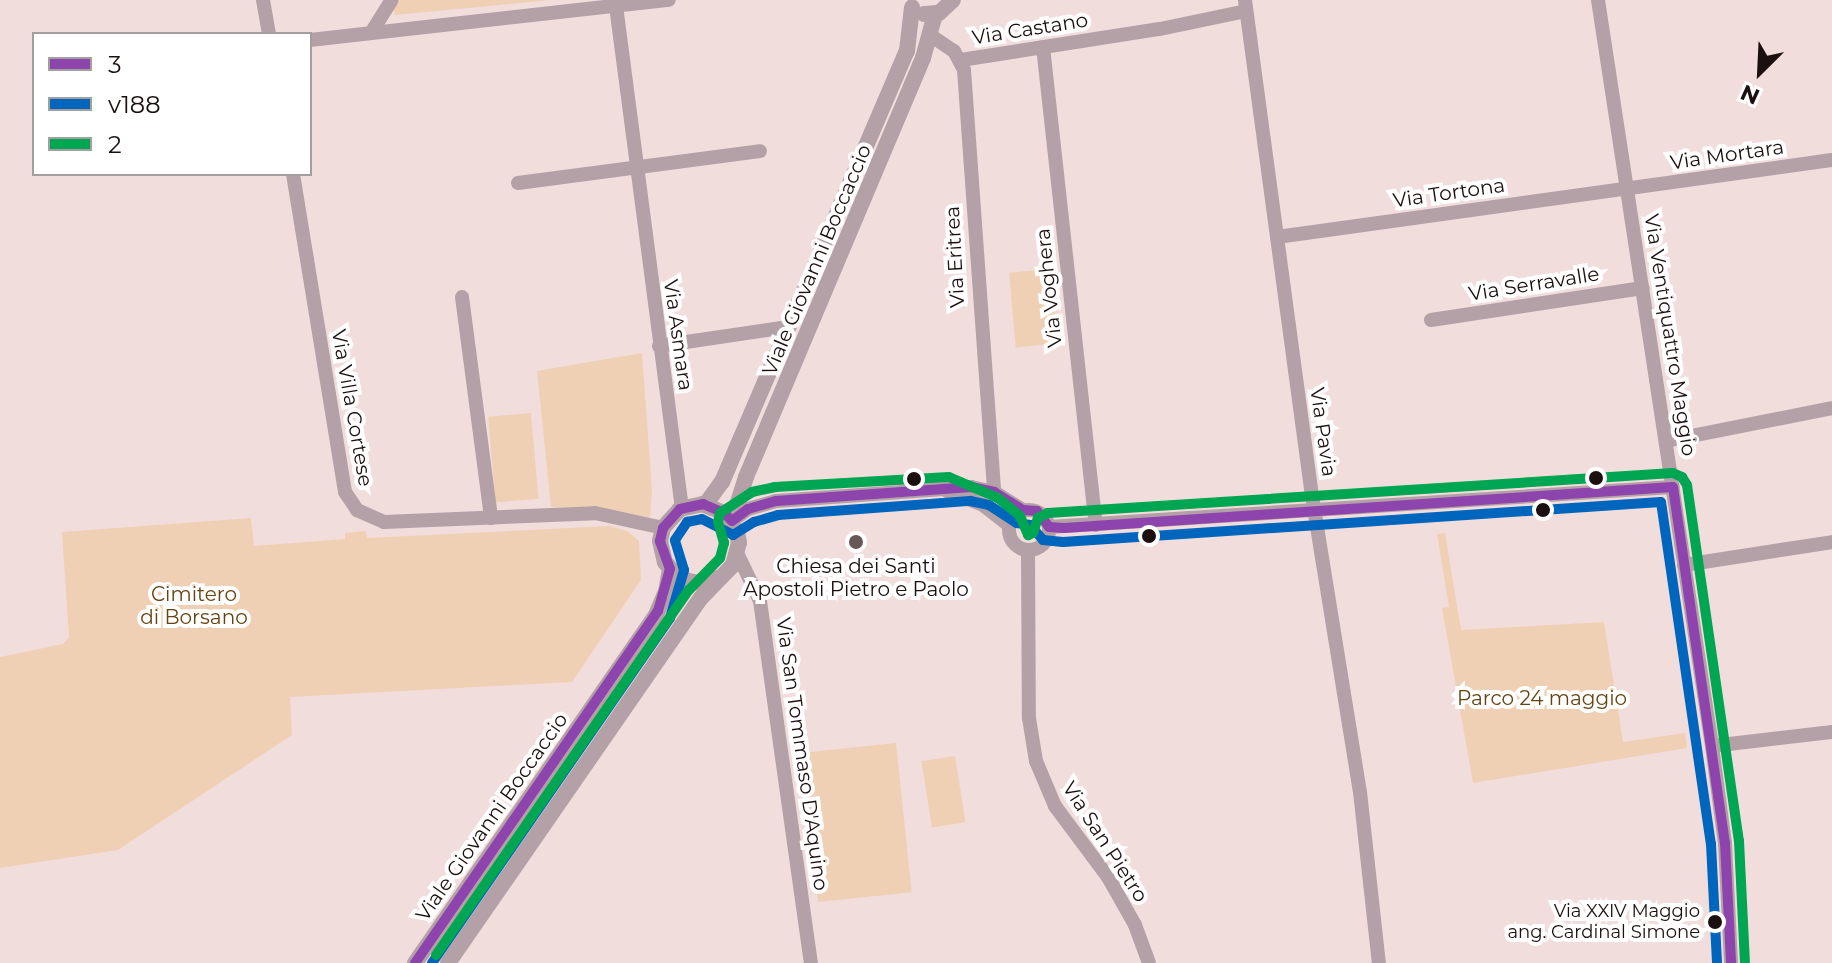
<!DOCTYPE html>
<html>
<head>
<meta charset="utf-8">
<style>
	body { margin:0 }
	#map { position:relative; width:1832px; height:963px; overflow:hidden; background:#f2dddd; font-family:Montserrat,sans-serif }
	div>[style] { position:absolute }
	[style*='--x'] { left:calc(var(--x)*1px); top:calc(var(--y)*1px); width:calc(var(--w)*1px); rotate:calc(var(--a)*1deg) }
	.green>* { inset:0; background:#f0d0b4; transform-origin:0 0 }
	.minor>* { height:14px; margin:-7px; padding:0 7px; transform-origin:7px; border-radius:7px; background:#b4a1a7 }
	.minor>.ring { margin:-7px; padding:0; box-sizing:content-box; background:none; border:14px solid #b4a1a7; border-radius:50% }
	.tertiary>* { height:16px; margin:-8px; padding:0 8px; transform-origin:8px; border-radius:8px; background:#b4a1a7 }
	.bus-1>* { height:10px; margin:-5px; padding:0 5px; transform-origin:5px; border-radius:5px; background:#8e44ad }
	.bus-2>* { height:10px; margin:-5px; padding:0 5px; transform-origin:5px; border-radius:5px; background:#0065bd }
	.bus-3>* { height:10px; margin:-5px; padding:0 5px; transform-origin:5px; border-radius:5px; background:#00a651 }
	.dots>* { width:22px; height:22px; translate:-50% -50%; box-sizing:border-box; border:4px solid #fff; border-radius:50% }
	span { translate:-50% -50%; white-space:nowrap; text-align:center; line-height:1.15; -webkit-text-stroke:8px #fff; paint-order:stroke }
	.bus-label { font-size:18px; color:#1c0f0f }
	.right { translate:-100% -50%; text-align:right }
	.street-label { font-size:20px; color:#1c0f0f }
	.poi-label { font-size:20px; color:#1c0f0f }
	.park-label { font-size:20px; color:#641 }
	.legend { position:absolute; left:32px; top:32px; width:280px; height:144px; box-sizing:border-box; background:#fff; border:2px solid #a49f9f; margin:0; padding:10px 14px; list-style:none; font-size:24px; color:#1c0f0f }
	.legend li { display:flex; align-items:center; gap:16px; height:40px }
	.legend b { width:40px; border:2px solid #a49f9f }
	.north { position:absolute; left:1720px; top:32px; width:80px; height:80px; -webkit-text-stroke:6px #fff; paint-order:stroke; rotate:204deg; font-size:22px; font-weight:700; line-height:32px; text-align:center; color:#1c0f0f }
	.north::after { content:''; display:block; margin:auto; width:28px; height:36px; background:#1c0f0f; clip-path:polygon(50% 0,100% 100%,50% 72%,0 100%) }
</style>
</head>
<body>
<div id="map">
	<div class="green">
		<div style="clip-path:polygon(400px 0,551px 0,395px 15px,393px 10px)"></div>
		<div style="left:1051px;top:269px;width:75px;height:42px;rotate:85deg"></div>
		<div style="clip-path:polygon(642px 353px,652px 490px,650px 518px,605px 508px,551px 507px,537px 371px)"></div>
		<div style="left:531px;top:413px;width:86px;height:43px;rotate:85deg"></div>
		<div style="clip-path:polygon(251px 518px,254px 546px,345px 539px,345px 533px,366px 531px,367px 538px,609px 526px,627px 531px,639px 541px,641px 580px,572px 682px,290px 697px,292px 735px,118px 850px,0 868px,0 657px,63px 644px,69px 637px,62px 532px)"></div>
		<div style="clip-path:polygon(1445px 533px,1461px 630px,1604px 622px,1623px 742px,1685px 733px,1687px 748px,1473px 783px,1442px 608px,1449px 607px,1437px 534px)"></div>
		<div style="left:896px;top:743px;width:150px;height:94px;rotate:84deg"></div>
		<div style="left:955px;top:756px;width:67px;height:34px;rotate:81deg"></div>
	</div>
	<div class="minor">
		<div style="--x:263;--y:0;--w:35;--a:80"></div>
		<div style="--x:1245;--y:0;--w:501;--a:82.31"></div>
		<div style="--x:1312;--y:496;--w:300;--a:80.8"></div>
		<div style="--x:1360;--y:792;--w:172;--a:83.7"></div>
		<div style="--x:1598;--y:0;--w:755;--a:81.31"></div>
		<div style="--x:1712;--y:746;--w:98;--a:82.4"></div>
		<div style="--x:1725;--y:843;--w:120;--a:87.1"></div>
		<div style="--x:616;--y:6;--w:507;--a:82.52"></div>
		<div style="--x:371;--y:33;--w:39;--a:-58"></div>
		<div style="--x:930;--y:35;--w:29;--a:34"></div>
		<div style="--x:954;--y:51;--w:21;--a:62"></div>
		<div style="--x:964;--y:70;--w:423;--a:85.9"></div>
		<div style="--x:310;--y:40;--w:361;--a:-6.4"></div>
		<div style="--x:1043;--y:47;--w:481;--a:83.7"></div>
		<div style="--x:961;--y:60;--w:201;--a:-8.9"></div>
		<div style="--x:1160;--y:29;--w:88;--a:-11.8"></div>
		<div style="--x:293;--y:174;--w:322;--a:80.7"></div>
		<div style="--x:345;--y:492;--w:22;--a:56"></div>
		<div style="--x:357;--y:510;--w:30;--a:24"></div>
		<div style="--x:384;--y:522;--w:211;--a:-2.4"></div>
		<div style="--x:595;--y:513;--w:70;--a:12.4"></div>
		<div style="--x:518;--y:183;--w:244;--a:-7.5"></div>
		<div style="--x:1277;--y:237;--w:560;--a:-7.9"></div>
		<div style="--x:462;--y:297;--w:223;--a:82.5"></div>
		<div style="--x:1431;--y:320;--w:214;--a:-8.6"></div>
		<div style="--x:659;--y:346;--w:130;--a:-8.4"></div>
		<div style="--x:1666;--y:441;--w:169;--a:-11.2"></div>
		<div style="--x:947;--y:491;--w:39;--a:21"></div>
		<div style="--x:983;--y:505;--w:33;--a:38"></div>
		<div class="ring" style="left:1009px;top:510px;width:26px;height:26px"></div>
		<div style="--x:732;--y:521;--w:20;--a:-37"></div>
		<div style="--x:748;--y:509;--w:29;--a:-16"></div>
		<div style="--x:776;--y:501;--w:196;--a:-4.1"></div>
		<div style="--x:971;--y:487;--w:24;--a:12"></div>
		<div style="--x:994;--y:492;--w:34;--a:32"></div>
		<div style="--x:1049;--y:527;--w:625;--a:-3.67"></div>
		<div style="--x:1028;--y:550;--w:168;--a:89.7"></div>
		<div style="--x:1029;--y:718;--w:44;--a:80.8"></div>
		<div style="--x:1036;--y:761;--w:49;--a:67.1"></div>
		<div style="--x:1055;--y:806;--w:89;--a:53.3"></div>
		<div style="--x:1108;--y:877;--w:55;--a:60.6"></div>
		<div style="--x:1135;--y:925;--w:40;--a:69.8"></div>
		<div style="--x:738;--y:555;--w:51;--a:64.4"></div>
		<div style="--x:760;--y:601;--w:366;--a:82"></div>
		<div style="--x:1684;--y:565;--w:150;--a:-8.8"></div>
		<div style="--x:1712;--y:746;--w:121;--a:-6.7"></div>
	</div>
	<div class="tertiary">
		<div style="--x:924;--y:14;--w:15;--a:-4"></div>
		<div style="--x:939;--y:13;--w:19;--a:-43"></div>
		<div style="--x:705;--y:505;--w:29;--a:-54"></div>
		<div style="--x:722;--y:482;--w:469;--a:-66.8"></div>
		<div style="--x:907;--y:51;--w:44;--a:-83.5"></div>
		<div style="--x:732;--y:521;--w:46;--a:-72.3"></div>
		<div style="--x:746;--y:477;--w:455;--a:-67.1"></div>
		<div style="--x:923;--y:58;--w:46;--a:-74.7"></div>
		<div style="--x:415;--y:963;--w:423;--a:-55.3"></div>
		<div style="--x:656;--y:615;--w:25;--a:-67"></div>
		<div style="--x:666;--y:592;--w:23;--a:-80"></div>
		<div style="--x:448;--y:963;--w:444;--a:-55.3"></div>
		<div style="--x:701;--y:598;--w:46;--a:-45.9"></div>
		<div style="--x:733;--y:565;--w:23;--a:-75"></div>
		<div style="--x:739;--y:543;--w:11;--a:-100"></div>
		<div style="--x:737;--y:532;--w:23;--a:-124"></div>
		<div style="--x:724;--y:513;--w:23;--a:-157"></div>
		<div style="--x:703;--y:504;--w:24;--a:168"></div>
		<div style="--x:680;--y:509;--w:25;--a:132"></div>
		<div style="--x:663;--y:528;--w:13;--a:103"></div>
		<div style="--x:660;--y:541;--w:22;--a:77"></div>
		<div style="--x:665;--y:562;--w:17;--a:50"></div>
		<div style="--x:676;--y:575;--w:13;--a:27"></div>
		<div style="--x:688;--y:581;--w:13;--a:9"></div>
		<div style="--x:701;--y:583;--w:19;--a:-16"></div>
	</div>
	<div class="bus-1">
		<div style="--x:415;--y:963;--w:428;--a:-55.4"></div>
		<div style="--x:658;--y:611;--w:44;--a:-74.1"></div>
		<div style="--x:670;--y:569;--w:30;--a:-110"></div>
		<div style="--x:660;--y:541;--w:13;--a:-77"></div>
		<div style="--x:663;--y:528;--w:25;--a:-48"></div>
		<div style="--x:680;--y:509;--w:24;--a:-12"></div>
		<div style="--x:703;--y:504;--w:23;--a:23"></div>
		<div style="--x:724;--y:513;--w:11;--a:45"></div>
		<div style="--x:732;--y:521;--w:20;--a:-37"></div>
		<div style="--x:748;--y:509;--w:29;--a:-16"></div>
		<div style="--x:776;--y:501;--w:196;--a:-4.1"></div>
		<div style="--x:971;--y:487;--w:24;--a:12"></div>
		<div style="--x:994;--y:492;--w:34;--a:32"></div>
		<div style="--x:1023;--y:510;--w:14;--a:4"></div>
		<div style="--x:1037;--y:511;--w:20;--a:53"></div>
		<div style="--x:1049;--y:527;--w:15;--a:4"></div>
		<div style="--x:1064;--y:528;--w:610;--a:-3.85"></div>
		<div style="--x:1673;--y:487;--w:360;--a:81.7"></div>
		<div style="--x:1725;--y:843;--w:120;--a:87.1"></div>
	</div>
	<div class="bus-2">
		<div style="--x:432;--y:963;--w:419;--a:-55.4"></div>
		<div style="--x:670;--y:618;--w:50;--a:-73.7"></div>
		<div style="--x:684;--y:570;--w:31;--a:-107"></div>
		<div style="--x:675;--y:540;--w:22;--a:-56"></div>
		<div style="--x:687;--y:522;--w:15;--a:-11"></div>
		<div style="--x:702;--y:519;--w:35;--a:27"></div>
		<div style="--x:733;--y:535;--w:25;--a:-32"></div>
		<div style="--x:754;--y:522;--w:25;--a:-16"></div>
		<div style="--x:778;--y:515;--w:193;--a:-4.2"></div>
		<div style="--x:970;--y:501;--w:19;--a:12"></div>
		<div style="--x:989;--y:505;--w:33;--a:33"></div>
		<div style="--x:1017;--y:523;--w:13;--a:9"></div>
		<div style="--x:1030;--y:525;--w:20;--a:49"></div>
		<div style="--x:1043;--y:540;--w:20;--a:6"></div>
		<div style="--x:1063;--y:542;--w:599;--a:-3.83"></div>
		<div style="--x:1661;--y:502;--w:346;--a:81.7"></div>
		<div style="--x:1711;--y:844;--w:119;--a:87.1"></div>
	</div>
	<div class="bus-3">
		<div style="--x:436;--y:955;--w:444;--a:-55.3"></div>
		<div style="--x:689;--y:590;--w:45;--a:-45.9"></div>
		<div style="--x:720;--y:558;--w:16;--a:-75"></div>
		<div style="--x:724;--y:543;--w:22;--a:-106"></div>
		<div style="--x:718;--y:522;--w:9;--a:-77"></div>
		<div style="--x:720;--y:513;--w:38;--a:-33"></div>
		<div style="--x:752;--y:492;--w:24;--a:-12"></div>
		<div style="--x:775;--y:487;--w:174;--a:-3.3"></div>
		<div style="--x:949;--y:477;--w:53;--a:23.2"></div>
		<div style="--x:998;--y:498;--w:28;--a:39"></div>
		<div style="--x:1020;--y:516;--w:21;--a:67"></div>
		<div style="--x:1028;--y:535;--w:5;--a:-22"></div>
		<div style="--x:1033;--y:533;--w:16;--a:-72"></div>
		<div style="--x:1038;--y:518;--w:11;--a:-27"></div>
		<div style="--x:1048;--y:513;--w:626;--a:-3.66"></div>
		<div style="--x:1673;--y:473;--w:10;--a:24"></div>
		<div style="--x:1682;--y:477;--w:9;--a:58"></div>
		<div style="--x:1687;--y:485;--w:360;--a:81.7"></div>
		<div style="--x:1739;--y:841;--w:121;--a:87.2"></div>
	</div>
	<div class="dots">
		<div style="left:1596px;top:478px;background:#1c0f0f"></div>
		<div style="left:914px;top:479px;background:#1c0f0f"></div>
		<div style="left:1543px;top:510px;background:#1c0f0f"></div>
		<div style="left:1149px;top:536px;background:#1c0f0f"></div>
		<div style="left:856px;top:542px;background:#675757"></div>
		<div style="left:1715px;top:922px;background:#1c0f0f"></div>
	</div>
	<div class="bus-label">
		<span class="right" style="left:1700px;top:922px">Via XXIV Maggio<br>ang. Cardinal Simone</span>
	</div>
	<div class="street-label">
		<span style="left:1030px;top:29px;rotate:-9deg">Via Castano</span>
		<span style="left:1727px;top:155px;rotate:-8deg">Via Mortara</span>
		<span style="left:1449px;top:193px;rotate:-8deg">Via Tortona</span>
		<span style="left:955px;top:257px;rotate:-93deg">Via Eritrea</span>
		<span style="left:817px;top:260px;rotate:-67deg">Viale Giovanni Boccaccio</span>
		<span style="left:1534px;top:284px;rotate:-9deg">Via Serravalle</span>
		<span style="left:1049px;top:288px;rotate:-96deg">Via Voghera</span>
		<span style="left:678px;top:335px;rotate:82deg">Via Asmara</span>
		<span style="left:1670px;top:335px;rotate:81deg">Via Ventiquattro Maggio</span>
		<span style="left:352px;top:408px;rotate:80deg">Via Villa Cortese</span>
		<span style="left:1323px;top:432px;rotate:82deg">Via Pavia</span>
		<span style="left:802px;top:754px;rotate:82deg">Via San Tommaso D'Aquino</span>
		<span style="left:492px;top:817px;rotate:-55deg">Viale Giovanni Boccaccio</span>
		<span style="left:1105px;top:842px;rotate:57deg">Via San Pietro</span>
	</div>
	<div class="poi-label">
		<span style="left:856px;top:578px">Chiesa dei Santi<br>Apostoli Pietro e Paolo</span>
	</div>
	<div class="park-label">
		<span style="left:194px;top:606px">Cimitero<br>di Borsano</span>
		<span style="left:1542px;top:698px">Parco 24 maggio</span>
	</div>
	<ul class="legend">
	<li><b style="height:10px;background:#8e44ad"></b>3</li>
	<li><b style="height:10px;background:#0065bd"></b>v188</li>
	<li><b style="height:10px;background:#00a651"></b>2</li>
	</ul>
	<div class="north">N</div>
</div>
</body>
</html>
